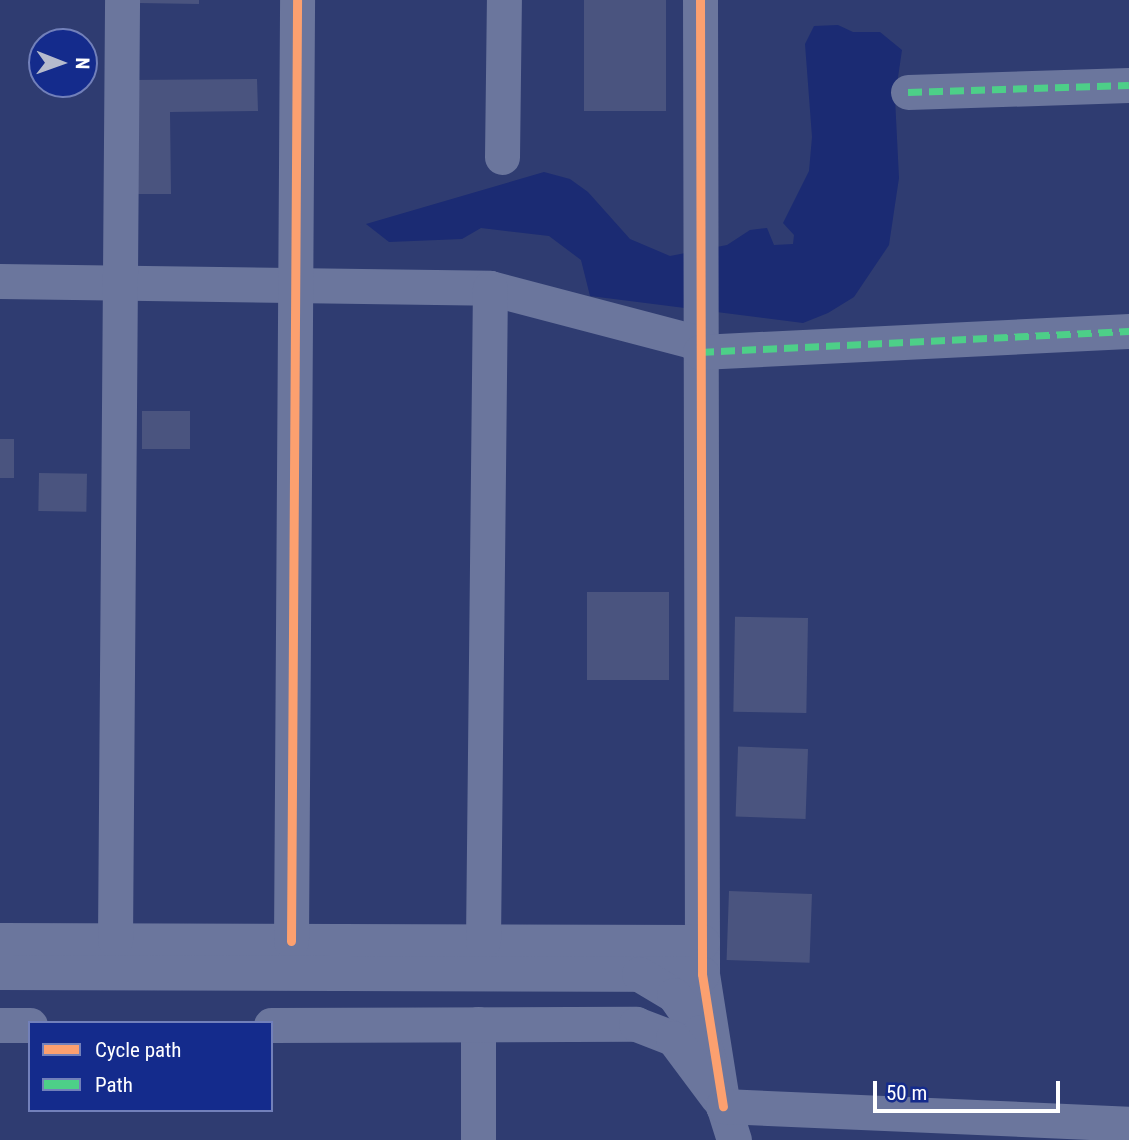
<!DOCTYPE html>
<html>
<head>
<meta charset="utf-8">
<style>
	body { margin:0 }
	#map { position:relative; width:1129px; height:1140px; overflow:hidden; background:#2f3c71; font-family:"Roboto Condensed",sans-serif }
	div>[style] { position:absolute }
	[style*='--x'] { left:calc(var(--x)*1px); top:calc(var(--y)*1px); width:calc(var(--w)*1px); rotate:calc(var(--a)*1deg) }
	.water>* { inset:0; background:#1b2b73 }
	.building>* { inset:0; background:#4a547f; transform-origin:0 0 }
	.minor>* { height:35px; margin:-17.5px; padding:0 17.5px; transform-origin:17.5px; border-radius:17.5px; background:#6b769d }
	.quiet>* { height:7px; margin-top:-3.5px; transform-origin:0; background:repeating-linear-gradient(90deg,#4dcf88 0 14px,transparent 0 21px) }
	.cycleway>* { height:9px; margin:-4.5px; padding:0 4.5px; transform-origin:4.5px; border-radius:4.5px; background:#fca06f }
	span { translate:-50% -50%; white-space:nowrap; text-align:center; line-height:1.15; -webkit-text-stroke:6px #142b8c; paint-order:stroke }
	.legend { position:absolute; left:28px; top:1021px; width:245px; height:91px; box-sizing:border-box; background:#142b8c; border:2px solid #7280ba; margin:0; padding:9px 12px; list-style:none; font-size:21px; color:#fff }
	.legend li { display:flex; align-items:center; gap:14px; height:35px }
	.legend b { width:35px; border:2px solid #7280ba }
	.north { position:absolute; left:28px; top:28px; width:70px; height:70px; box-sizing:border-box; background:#142b8c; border:2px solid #7280ba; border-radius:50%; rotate:91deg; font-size:19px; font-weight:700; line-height:28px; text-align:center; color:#fff }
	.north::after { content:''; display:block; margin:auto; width:24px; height:32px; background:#b6bbcd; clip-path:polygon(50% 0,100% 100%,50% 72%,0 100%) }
	.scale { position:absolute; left:873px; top:1081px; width:187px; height:32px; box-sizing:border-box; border:4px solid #fff; border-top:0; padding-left:9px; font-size:21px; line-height:24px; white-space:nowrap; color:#fff; -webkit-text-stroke:5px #142b8c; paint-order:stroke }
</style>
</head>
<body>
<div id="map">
	<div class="water">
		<div style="clip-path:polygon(838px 25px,853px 32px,880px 32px,902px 50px,895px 98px,899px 178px,889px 245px,854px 297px,828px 313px,803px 323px,590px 296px,581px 260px,549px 236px,481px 228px,462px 239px,389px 242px,366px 224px,544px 172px,570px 179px,588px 192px,630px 239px,670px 256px,727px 245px,750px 230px,767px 228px,774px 245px,793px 244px,794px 235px,783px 223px,809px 171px,812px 137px,805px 44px,814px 26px)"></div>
	</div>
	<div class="building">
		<div style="clip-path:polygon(138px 0,199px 0,199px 4px,138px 3px)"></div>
		<div style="left:584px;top:0;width:82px;height:111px"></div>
		<div style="clip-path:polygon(257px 79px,258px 111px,170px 112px,171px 194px,130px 194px,129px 80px)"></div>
		<div style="left:142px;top:411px;width:48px;height:38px"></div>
		<div style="left:0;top:439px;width:14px;height:39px"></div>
		<div style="left:39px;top:473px;width:48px;height:38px;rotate:1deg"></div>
		<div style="left:669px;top:592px;width:88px;height:82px;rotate:90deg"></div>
		<div style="left:808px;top:618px;width:95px;height:73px;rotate:91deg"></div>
		<div style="left:808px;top:749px;width:70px;height:70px;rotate:92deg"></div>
		<div style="left:729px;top:891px;width:83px;height:69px;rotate:2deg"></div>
	</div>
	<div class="minor">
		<div style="--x:700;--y:0;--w:974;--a:89.88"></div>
		<div style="--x:702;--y:974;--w:134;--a:81"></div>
		<div style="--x:908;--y:92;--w:221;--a:-1.8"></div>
		<div style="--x:502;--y:157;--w:157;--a:-89.3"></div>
		<div style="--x:0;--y:281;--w:490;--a:0.8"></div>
		<div style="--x:490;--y:288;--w:217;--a:14.7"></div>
		<div style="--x:700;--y:352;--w:430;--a:-2.8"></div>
		<div style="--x:0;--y:940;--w:702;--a:0.16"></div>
		<div style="--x:115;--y:940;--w:940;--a:-89.57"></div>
		<div style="--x:291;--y:941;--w:941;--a:-89.63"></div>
		<div style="--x:483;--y:941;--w:653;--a:-89.39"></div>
		<div style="--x:0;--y:972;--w:702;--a:0.16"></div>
		<div style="--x:639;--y:974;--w:41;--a:31"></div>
		<div style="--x:674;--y:995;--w:45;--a:54.9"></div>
		<div style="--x:700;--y:1032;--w:113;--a:72.5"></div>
		<div style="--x:478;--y:1024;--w:116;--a:90"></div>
		<div style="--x:0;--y:1025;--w:30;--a:0"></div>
		<div style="--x:271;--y:1025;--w:365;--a:-0.2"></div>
		<div style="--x:636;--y:1024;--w:40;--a:21"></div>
		<div style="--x:673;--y:1038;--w:74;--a:53.3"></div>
		<div style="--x:723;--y:1106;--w:406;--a:2.5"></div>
	</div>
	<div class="quiet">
		<div style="--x:908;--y:92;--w:221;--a:-1.8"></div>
		<div style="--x:700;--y:352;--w:430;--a:-2.8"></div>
	</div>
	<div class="cycleway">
		<div style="--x:700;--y:0;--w:974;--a:89.88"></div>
		<div style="--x:702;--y:974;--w:134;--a:81"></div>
		<div style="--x:291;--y:941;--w:941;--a:-89.63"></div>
	</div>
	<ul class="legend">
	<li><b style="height:9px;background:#fca06f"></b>Cycle path</li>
	<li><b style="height:9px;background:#4dcf88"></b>Path</li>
	</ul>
	<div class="north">N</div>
	<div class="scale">50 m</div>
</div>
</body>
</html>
